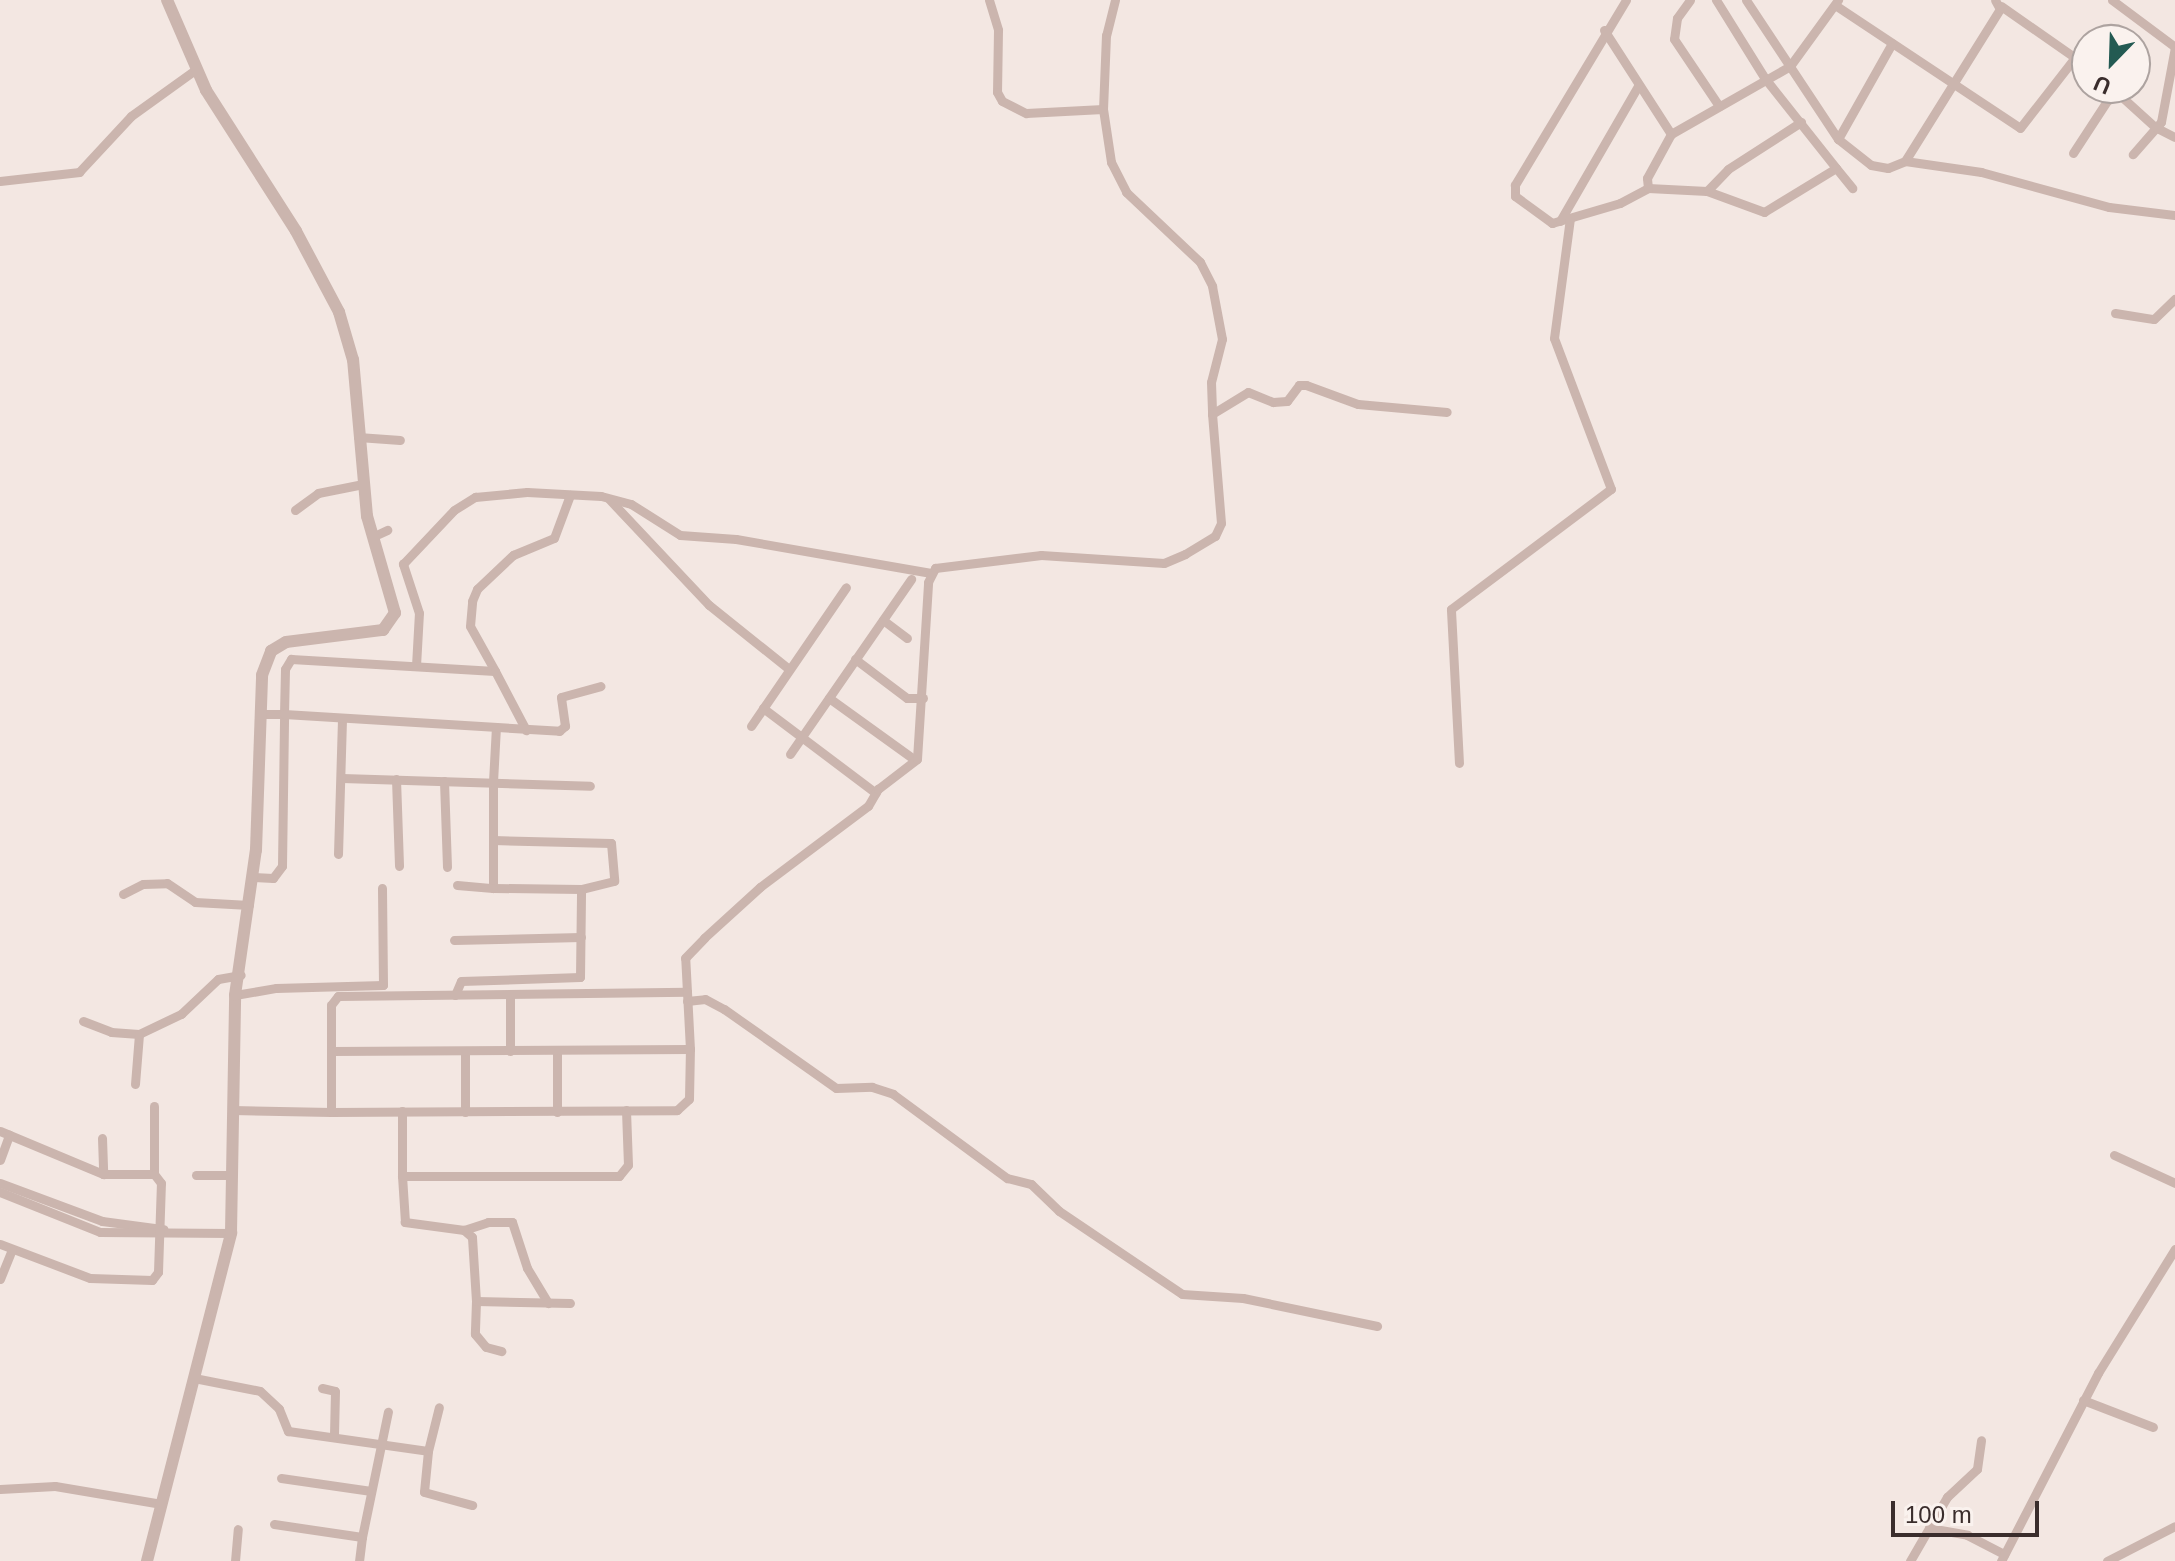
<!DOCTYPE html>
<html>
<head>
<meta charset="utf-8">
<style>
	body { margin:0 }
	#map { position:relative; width:2175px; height:1561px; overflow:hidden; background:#f3e7e2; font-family:Helvetica,sans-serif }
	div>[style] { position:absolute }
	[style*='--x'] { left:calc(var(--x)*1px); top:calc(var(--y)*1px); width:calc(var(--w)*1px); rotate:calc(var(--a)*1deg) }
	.minor>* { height:9px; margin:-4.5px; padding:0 4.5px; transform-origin:4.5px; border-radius:4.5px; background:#cbb5ae }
	.tertiary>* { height:12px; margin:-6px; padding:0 6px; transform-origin:6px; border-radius:6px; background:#cbb5ae }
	span { translate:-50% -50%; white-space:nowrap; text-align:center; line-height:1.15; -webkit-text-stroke:8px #faf2ee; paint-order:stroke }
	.north { position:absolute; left:2071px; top:24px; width:80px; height:80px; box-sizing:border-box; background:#faf2ee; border:2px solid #ada3a0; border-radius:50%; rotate:203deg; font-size:22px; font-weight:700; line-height:32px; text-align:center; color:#3a2d2c }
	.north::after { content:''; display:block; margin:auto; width:28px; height:36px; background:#235a52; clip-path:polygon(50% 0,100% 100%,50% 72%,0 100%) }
	.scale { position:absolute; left:1891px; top:1501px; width:148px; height:36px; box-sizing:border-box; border:4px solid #3a2d2c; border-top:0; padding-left:10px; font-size:24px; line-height:28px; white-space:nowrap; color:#3a2d2c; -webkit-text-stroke:6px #faf2ee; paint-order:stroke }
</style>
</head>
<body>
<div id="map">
	<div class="minor">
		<div style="--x:989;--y:0;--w:31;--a:73"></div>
		<div style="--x:998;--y:30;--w:62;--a:90.9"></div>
		<div style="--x:997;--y:92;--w:10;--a:61"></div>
		<div style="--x:1002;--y:101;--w:27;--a:27"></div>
		<div style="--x:1026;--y:113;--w:77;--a:-3"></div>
		<div style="--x:1115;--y:0;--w:36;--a:104"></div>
		<div style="--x:1106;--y:35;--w:74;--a:92.3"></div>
		<div style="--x:1103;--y:109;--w:54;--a:81.4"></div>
		<div style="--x:1111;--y:162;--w:34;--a:63"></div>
		<div style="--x:1126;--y:192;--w:102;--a:43.4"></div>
		<div style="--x:1200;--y:262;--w:27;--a:63"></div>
		<div style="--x:1212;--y:286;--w:54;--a:79.3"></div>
		<div style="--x:1222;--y:339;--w:44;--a:104.3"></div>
		<div style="--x:1211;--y:382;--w:32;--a:88"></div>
		<div style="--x:1626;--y:0;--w:216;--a:121"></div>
		<div style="--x:1515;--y:185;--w:11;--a:90"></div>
		<div style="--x:1515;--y:196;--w:46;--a:36.1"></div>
		<div style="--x:1552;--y:223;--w:71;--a:-16.4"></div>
		<div style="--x:1620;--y:203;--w:32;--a:-28"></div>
		<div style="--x:1648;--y:188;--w:59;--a:2.9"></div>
		<div style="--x:1707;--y:191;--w:61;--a:20.2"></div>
		<div style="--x:1764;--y:212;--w:84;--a:-31.4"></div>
		<div style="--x:1836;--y:168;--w:116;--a:-128.4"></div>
		<div style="--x:1764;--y:77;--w:91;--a:-121.9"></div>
		<div style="--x:1690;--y:0;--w:22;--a:126"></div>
		<div style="--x:1677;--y:18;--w:21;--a:98"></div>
		<div style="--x:1674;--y:39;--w:81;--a:56.1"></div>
		<div style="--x:1746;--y:0;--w:167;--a:56.5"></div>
		<div style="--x:1838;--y:139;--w:42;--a:38.2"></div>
		<div style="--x:1871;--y:165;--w:17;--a:10"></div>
		<div style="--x:1888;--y:168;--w:18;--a:-22"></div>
		<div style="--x:1905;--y:161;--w:179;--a:-58"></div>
		<div style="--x:2000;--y:9;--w:10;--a:-119"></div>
		<div style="--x:2112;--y:0;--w:79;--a:36.7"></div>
		<div style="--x:2175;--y:47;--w:76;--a:100.6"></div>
		<div style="--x:2161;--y:122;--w:43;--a:131.2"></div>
		<div style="--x:1835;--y:5;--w:222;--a:33.6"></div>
		<div style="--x:2020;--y:128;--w:91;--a:-52.1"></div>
		<div style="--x:2001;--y:6;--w:105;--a:34.9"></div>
		<div style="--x:1604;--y:30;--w:124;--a:57.2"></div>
		<div style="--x:2112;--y:88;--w:58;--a:42.2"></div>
		<div style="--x:2155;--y:127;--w:22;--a:27"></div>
		<div style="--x:1838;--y:139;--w:110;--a:-60.6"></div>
		<div style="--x:2073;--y:153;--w:75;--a:-56.9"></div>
		<div style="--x:1905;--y:161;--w:77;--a:8.2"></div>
		<div style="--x:1981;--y:172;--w:133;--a:15.3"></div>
		<div style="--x:2109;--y:207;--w:66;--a:6.9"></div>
		<div style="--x:1836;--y:168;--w:26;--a:51"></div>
		<div style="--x:0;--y:181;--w:80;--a:-6.5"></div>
		<div style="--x:79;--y:172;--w:76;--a:-47.1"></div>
		<div style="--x:131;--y:116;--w:79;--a:-35.7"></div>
		<div style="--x:1648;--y:188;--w:10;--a:-96"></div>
		<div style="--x:1647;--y:178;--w:50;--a:-61.4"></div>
		<div style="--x:1671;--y:134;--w:137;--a:-29.7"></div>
		<div style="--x:1790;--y:66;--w:82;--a:-54"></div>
		<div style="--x:1707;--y:191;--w:30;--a:-46"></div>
		<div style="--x:1728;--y:169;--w:87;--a:-32.8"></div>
		<div style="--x:1560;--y:221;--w:156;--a:-60"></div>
		<div style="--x:2115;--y:313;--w:39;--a:9"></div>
		<div style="--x:2154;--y:319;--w:29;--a:-44"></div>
		<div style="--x:358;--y:437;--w:42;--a:4.1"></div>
		<div style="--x:609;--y:499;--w:146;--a:46.7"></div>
		<div style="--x:709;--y:605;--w:102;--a:38.7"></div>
		<div style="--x:295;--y:510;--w:29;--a:-36"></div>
		<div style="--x:318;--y:493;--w:46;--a:-11.3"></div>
		<div style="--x:372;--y:537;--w:17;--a:-25"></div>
		<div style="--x:883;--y:620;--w:30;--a:37"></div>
		<div style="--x:855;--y:659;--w:65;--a:36.9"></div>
		<div style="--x:907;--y:698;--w:16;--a:0"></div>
		<div style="--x:416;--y:666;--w:53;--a:-86.8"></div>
		<div style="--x:419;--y:613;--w:52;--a:-108.1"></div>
		<div style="--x:403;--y:564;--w:74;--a:-46.6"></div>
		<div style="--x:454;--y:510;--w:25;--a:-32"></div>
		<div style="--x:475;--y:497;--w:52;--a:-5.5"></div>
		<div style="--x:527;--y:492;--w:74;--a:3.1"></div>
		<div style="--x:601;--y:496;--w:31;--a:15"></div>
		<div style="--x:631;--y:504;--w:58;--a:32.3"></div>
		<div style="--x:680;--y:535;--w:56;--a:4.1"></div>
		<div style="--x:736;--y:539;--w:198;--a:9.9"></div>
		<div style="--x:495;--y:671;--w:51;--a:-119.1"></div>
		<div style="--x:470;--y:626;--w:25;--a:-85"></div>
		<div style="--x:472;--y:601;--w:13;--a:-67"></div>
		<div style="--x:477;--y:589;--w:50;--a:-43.4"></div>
		<div style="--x:513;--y:555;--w:44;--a:-22.5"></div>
		<div style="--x:554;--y:538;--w:46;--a:-69.6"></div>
		<div style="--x:829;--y:698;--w:106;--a:35.8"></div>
		<div style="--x:763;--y:708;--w:141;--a:37"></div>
		<div style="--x:260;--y:714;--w:24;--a:0"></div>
		<div style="--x:284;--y:714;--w:45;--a:-88.7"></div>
		<div style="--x:285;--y:669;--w:12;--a:-59"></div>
		<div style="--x:291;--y:659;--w:204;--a:3.4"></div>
		<div style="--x:495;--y:671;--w:67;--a:62.3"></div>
		<div style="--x:751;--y:726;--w:168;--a:-55.6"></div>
		<div style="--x:790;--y:754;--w:213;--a:-55.3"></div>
		<div style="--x:1459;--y:763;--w:154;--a:-93"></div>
		<div style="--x:1451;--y:609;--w:200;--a:-36.9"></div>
		<div style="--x:1611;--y:489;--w:161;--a:-110.7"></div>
		<div style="--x:1554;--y:338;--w:121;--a:-82.4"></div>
		<div style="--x:342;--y:778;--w:248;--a:1.8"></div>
		<div style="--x:396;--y:779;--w:87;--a:88"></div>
		<div style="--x:444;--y:781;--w:86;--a:88"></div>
		<div style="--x:493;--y:840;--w:118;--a:1.5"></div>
		<div style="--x:611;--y:843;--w:38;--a:85"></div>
		<div style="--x:614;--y:881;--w:34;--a:166"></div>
		<div style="--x:581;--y:889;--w:88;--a:-179.3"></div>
		<div style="--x:493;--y:888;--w:106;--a:-90"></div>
		<div style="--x:493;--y:782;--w:55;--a:-86.9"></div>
		<div style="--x:338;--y:854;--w:136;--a:-88.3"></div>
		<div style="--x:252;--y:877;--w:21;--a:3"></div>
		<div style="--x:273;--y:878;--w:15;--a:-53"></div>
		<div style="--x:282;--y:866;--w:152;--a:-89.2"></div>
		<div style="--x:284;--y:714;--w:276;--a:3.5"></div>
		<div style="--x:559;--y:731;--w:8;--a:-40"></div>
		<div style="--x:565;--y:726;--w:29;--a:-98"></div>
		<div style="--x:561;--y:697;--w:41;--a:-15.4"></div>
		<div style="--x:457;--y:885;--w:36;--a:5"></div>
		<div style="--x:123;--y:894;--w:22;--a:-27"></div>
		<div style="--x:143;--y:884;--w:24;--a:-2"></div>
		<div style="--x:167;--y:883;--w:34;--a:34"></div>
		<div style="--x:195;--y:902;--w:54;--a:3.2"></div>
		<div style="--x:454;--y:940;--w:127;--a:-1.4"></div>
		<div style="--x:687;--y:992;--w:34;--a:-93"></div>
		<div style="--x:685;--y:958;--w:28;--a:-46"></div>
		<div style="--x:704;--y:938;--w:76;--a:-42.3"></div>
		<div style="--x:760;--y:887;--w:135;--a:-36.9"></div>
		<div style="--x:868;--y:806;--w:20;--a:-60"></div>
		<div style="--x:878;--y:789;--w:49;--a:-37.6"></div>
		<div style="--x:917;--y:759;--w:177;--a:-86.4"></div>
		<div style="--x:928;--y:582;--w:16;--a:-63"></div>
		<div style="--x:935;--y:568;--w:107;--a:-7"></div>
		<div style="--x:1041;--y:555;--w:123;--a:3.7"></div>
		<div style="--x:1164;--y:563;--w:23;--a:-23"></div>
		<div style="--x:1185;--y:554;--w:35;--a:-31"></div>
		<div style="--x:1215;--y:536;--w:14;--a:-65"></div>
		<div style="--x:1221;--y:523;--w:109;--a:-94.7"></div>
		<div style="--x:1212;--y:414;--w:42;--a:-31.4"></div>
		<div style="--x:1248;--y:392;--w:27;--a:22"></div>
		<div style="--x:1273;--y:402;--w:14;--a:-4"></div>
		<div style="--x:1287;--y:401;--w:20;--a:-53"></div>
		<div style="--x:1299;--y:385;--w:7;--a:0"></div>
		<div style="--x:1306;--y:385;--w:55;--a:20.1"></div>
		<div style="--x:1358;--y:404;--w:89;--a:5.1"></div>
		<div style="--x:510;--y:994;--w:57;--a:90"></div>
		<div style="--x:235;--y:995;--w:42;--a:-9.7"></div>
		<div style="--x:276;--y:988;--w:107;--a:-1.6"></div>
		<div style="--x:383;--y:985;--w:97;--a:-90.6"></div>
		<div style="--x:455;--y:995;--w:15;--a:-67"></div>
		<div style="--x:461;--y:981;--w:119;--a:-1.9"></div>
		<div style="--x:580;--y:977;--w:88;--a:-89.3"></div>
		<div style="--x:687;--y:1001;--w:18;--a:-6"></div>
		<div style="--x:705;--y:999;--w:21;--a:28"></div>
		<div style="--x:724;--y:1009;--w:137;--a:35.2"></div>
		<div style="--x:836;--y:1088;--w:36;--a:-2"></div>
		<div style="--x:872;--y:1087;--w:22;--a:18"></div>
		<div style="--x:893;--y:1094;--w:142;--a:36.4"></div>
		<div style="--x:1007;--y:1178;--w:25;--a:14"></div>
		<div style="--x:1031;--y:1184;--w:39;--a:44"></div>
		<div style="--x:1059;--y:1211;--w:148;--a:34"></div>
		<div style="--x:1182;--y:1294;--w:61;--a:3.8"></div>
		<div style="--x:1243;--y:1298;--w:137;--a:11.8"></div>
		<div style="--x:83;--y:1021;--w:30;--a:21"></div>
		<div style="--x:111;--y:1032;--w:28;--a:4"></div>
		<div style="--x:331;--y:1051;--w:46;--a:-90"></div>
		<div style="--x:331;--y:1005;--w:11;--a:-52"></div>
		<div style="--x:338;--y:996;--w:349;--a:-0.7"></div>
		<div style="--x:687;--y:992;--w:57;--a:87"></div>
		<div style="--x:465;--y:1051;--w:61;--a:90"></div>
		<div style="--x:557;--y:1051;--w:61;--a:90"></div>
		<div style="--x:135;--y:1084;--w:50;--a:-85.4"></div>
		<div style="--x:139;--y:1034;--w:47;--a:-25.5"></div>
		<div style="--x:181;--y:1014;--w:51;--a:-43.4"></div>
		<div style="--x:218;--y:979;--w:23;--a:-10"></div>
		<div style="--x:232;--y:1110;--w:99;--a:1.2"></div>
		<div style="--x:331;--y:1112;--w:346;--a:-0.3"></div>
		<div style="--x:677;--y:1110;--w:16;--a:-43"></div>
		<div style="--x:689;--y:1099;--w:50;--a:-88.9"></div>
		<div style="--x:690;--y:1049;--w:359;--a:179.7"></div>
		<div style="--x:331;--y:1051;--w:61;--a:90"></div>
		<div style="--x:402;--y:1111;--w:65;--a:90"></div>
		<div style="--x:0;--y:1131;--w:112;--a:22.7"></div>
		<div style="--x:103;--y:1174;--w:51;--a:0"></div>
		<div style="--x:154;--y:1174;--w:68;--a:-90"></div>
		<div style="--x:102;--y:1138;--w:36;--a:88"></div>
		<div style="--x:2114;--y:1155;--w:67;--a:24.7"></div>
		<div style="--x:0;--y:1160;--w:27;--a:-70"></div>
		<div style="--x:196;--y:1175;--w:36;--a:0"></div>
		<div style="--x:0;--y:1183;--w:109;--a:20.4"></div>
		<div style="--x:102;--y:1221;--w:62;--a:7.5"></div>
		<div style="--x:0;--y:1192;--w:108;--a:21.8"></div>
		<div style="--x:100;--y:1232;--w:131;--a:0.4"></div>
		<div style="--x:464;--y:1230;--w:25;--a:-18"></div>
		<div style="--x:488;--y:1222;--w:24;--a:0"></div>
		<div style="--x:512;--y:1222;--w:48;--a:71.9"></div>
		<div style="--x:527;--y:1268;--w:41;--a:59"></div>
		<div style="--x:0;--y:1244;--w:96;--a:20.7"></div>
		<div style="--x:90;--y:1278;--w:62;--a:1.8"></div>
		<div style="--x:152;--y:1280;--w:10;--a:-53"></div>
		<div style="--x:158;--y:1272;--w:89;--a:-88.1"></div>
		<div style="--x:161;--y:1183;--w:11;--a:-128"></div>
		<div style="--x:0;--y:1279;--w:32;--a:-68"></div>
		<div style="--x:476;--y:1301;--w:33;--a:92"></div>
		<div style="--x:475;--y:1334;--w:17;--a:50"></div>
		<div style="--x:486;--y:1347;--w:16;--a:15"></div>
		<div style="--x:570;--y:1303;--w:94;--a:-178.8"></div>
		<div style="--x:476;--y:1301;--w:64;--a:-93.6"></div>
		<div style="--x:472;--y:1237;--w:11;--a:-139"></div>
		<div style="--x:464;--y:1230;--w:60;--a:-172.3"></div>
		<div style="--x:405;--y:1222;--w:46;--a:-93.7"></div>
		<div style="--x:402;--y:1176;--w:217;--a:0"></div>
		<div style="--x:619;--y:1176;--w:14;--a:-51"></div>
		<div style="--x:628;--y:1165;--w:55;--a:-92.1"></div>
		<div style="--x:194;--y:1378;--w:67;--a:11.1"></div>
		<div style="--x:260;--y:1391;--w:26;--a:43"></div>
		<div style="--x:279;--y:1409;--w:24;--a:68"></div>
		<div style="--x:288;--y:1431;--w:141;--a:8.1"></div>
		<div style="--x:428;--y:1451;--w:41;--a:95.6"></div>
		<div style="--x:424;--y:1492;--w:50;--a:15.2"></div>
		<div style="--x:322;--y:1388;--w:13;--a:13"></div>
		<div style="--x:335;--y:1391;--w:45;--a:91.3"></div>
		<div style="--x:2083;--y:1400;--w:75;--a:21.1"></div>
		<div style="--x:428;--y:1451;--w:45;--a:-76"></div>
		<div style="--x:281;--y:1478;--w:91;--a:8.2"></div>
		<div style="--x:0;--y:1489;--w:55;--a:-3.1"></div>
		<div style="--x:55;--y:1486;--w:108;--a:9.6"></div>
		<div style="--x:274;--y:1524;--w:89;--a:8.4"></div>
		<div style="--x:362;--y:1537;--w:24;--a:97"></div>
		<div style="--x:1929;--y:1528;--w:39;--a:10"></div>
		<div style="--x:1967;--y:1535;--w:42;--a:27.2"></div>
		<div style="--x:362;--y:1537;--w:128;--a:-78.3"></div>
		<div style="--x:235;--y:1561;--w:32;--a:-85"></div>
		<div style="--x:1910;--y:1561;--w:74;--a:-60"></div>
		<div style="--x:1947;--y:1497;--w:41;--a:-43"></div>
		<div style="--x:1977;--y:1469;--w:29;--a:-82"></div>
		<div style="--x:2001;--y:1561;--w:212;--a:-62.7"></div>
		<div style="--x:2098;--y:1373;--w:146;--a:-58.2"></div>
		<div style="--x:2107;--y:1561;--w:76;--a:-27.2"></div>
	</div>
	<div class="tertiary">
		<div style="--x:147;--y:1561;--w:339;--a:-75.6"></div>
		<div style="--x:231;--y:1233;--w:238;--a:-89"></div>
		<div style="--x:235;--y:995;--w:147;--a:-81.8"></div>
		<div style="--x:256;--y:850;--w:175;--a:-88"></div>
		<div style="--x:262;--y:675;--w:26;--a:-69"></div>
		<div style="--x:271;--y:651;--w:17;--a:-31"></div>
		<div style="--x:286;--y:642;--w:98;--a:-7.1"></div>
		<div style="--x:383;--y:630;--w:21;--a:-55"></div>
		<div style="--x:395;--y:613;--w:101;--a:-106.1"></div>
		<div style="--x:367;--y:516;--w:157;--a:-95.1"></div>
		<div style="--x:353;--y:360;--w:50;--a:-106.3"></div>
		<div style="--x:339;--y:312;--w:92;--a:-118"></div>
		<div style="--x:296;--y:231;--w:167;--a:-122.6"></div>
		<div style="--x:206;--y:90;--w:98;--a:-113.4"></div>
	</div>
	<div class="north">U</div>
	<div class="scale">100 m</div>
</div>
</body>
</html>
